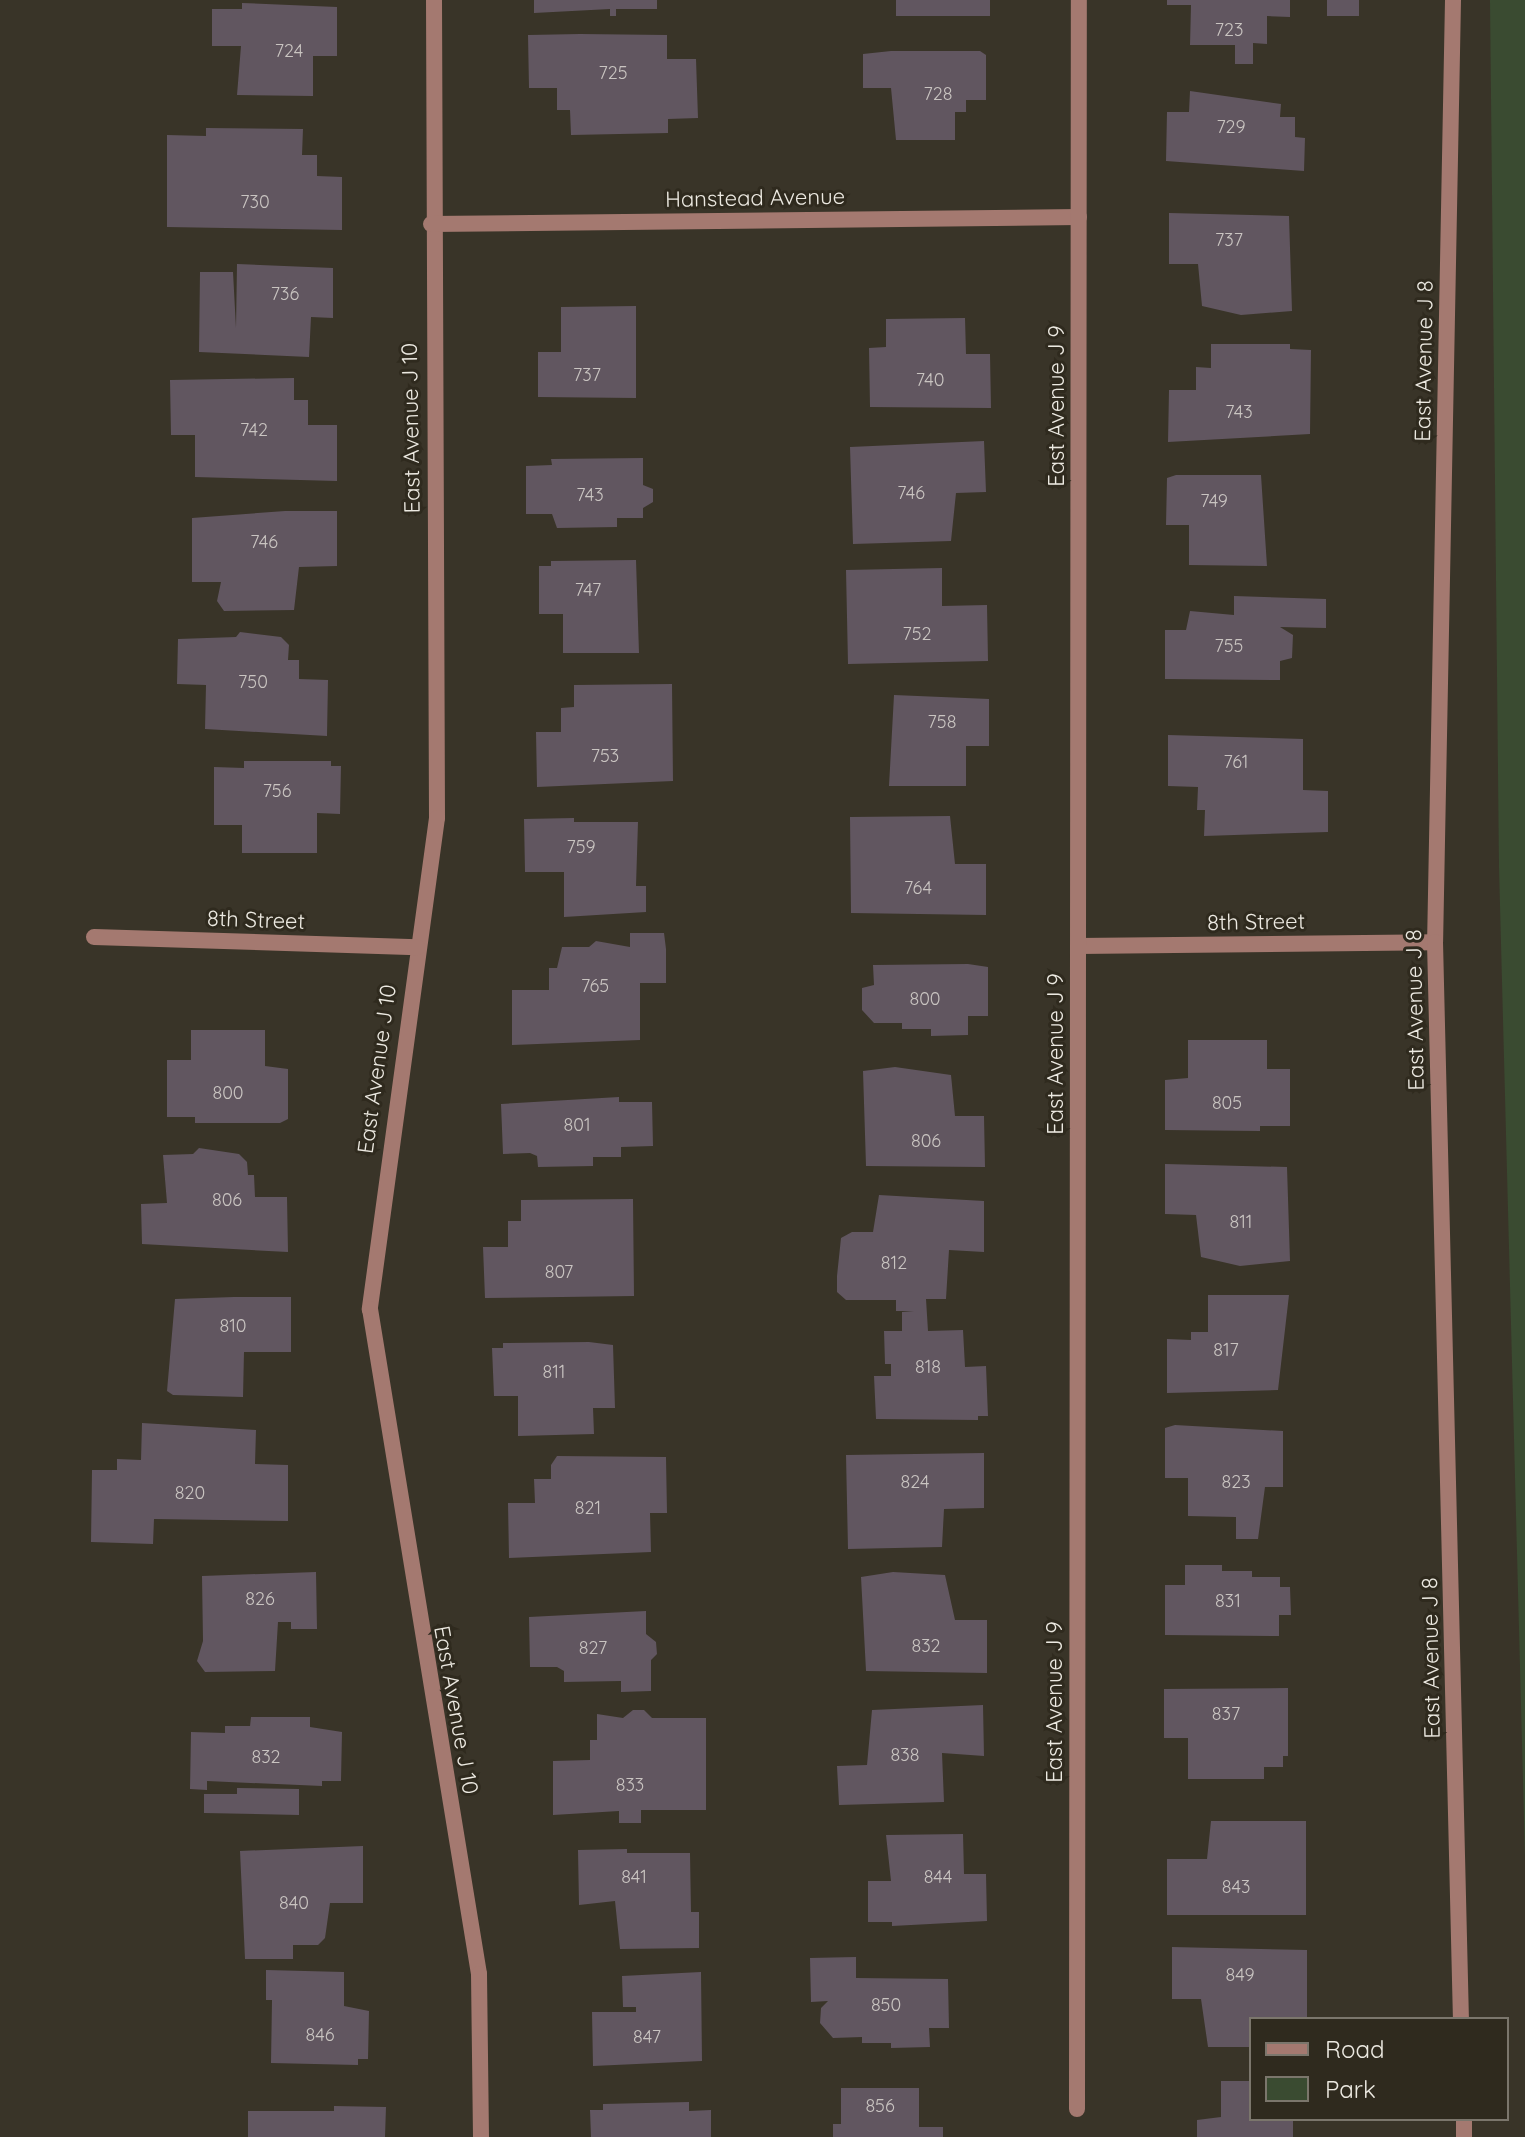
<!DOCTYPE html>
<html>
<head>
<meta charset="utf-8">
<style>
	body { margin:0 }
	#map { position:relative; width:1525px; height:2137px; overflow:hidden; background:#393428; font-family:Quicksand,sans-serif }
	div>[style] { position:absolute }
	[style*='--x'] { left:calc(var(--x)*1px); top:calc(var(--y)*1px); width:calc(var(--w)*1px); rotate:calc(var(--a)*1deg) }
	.green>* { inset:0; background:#3a4b31 }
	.building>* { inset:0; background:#615660; transform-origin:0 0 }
	.minor>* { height:16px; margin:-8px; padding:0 8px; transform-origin:8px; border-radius:8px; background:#a47970 }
	.tertiary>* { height:16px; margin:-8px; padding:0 8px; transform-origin:8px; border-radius:8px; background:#a47970 }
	span { translate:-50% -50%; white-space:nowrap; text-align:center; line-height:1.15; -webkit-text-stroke:6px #2f2a1e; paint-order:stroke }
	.number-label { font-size:18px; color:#c9c4c1 }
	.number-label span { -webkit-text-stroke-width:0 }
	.street-label { font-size:22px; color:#ece9e1 }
	.legend { position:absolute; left:1249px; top:2017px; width:260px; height:104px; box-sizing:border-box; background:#2f2a1e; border:2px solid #7b766c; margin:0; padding:10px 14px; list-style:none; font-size:24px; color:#ece9e1 }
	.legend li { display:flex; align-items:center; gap:16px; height:40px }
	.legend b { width:40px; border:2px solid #7b766c }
</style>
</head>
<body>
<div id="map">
	<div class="green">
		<div style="clip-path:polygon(1490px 0,1525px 0,1525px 1858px,1499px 867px)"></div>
	</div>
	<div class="building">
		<div style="clip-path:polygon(534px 0,657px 0,657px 9px,616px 9px,616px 16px,610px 16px,610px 9px,534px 13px)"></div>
		<div style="left:896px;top:0;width:94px;height:16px"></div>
		<div style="clip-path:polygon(1167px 0,1290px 0,1290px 17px,1267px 16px,1267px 44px,1253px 43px,1253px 64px,1235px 64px,1235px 45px,1190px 45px,1191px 5px,1167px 5px)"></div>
		<div style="left:1327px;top:0;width:32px;height:16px"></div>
		<div style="clip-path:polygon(242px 3px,337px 7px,337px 56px,313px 56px,313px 96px,237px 95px,241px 46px,212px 46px,212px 9px,242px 9px)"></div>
		<div style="clip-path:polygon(580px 34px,667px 35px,667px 59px,696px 59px,698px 118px,668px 119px,668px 133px,571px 135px,570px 110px,557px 110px,557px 88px,529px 88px,528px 35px)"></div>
		<div style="clip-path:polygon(891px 51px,980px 51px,986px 55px,986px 100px,966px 100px,966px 112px,955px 112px,955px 140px,896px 140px,891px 88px,863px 88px,863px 54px)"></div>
		<div style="clip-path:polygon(1190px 91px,1281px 104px,1280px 117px,1295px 117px,1295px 137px,1305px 138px,1304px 171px,1166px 161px,1167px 112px,1189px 112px)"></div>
		<div style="clip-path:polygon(206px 128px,303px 129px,302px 155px,317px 155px,317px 176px,342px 177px,342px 230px,167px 227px,167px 135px,206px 136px)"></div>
		<div style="clip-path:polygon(1169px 213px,1289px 216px,1292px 311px,1241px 315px,1202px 306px,1198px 264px,1169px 264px)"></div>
		<div style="clip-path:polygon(237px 264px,333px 268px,333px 318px,311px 317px,309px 357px,199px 352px,200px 272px,233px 272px,236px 328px)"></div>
		<div style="clip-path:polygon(636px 306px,636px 398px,538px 397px,538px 352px,561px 352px,561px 307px)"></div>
		<div style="clip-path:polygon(965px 318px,966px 354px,990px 354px,991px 408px,870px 407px,869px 348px,886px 347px,886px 319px)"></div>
		<div style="clip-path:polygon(1211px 344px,1290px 344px,1290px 349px,1311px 350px,1310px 434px,1168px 442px,1169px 390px,1196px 390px,1196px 367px,1211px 368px)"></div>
		<div style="clip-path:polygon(294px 378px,294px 400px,308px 400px,308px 425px,337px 425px,337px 481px,195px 477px,195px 435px,171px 435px,170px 380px)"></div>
		<div style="clip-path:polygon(984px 441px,986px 492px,956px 493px,951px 541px,853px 544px,850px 447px)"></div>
		<div style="clip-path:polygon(643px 458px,643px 485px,653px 489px,653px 502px,643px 508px,643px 518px,617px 518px,617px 527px,557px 528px,552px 514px,526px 514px,526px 466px,552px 465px,551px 459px)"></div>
		<div style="clip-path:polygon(1176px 475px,1261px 475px,1267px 566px,1189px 565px,1189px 525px,1166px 525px,1167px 478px)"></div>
		<div style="clip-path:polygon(285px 511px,337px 511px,337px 566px,299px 567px,294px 610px,224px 611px,217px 601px,221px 582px,192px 582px,192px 518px)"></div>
		<div style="clip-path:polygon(636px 560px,639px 653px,563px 653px,563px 614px,539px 614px,539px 566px,551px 566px,551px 561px)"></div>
		<div style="clip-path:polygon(942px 568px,942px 606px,987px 605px,988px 661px,848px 664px,846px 570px)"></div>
		<div style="clip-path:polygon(1234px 596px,1326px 599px,1326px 628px,1280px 627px,1293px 635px,1292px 658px,1280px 661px,1280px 680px,1165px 679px,1165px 630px,1186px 630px,1190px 611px,1234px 615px)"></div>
		<div style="clip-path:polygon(240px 632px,281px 637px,289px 645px,288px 660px,299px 660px,299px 679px,328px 680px,327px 736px,205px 729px,206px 685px,177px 684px,178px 639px,236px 637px)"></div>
		<div style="clip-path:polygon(672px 684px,673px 781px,537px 787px,536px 732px,561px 732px,561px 708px,574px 707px,574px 685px)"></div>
		<div style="clip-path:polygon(894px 695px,989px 699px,989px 746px,966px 746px,966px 786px,889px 786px)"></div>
		<div style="clip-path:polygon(1168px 735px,1303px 739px,1303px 790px,1328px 791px,1328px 832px,1204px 836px,1205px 810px,1197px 810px,1198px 787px,1168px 786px)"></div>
		<div style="clip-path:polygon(244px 761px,331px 761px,331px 766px,341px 766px,340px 814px,317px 813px,317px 853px,242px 853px,242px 825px,214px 825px,214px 767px,244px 768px)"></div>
		<div style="clip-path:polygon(950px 816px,955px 864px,986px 864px,986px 915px,851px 913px,850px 817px)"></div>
		<div style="clip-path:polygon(574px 818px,574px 822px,638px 822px,636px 886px,646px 886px,646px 912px,564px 917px,564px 872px,525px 872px,524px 819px)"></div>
		<div style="clip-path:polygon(630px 933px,664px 933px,666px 949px,666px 983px,640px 983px,640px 1040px,512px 1045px,512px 990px,549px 990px,549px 968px,557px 968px,562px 947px,589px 947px,596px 941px,630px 947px)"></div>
		<div style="clip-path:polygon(968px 964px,988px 967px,988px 1016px,968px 1016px,968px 1035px,931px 1036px,931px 1029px,902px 1029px,902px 1023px,874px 1023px,862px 1010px,862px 988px,874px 985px,873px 965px)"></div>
		<div style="clip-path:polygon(191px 1030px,265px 1030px,265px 1066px,288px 1069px,288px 1119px,280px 1123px,195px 1123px,195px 1117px,167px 1117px,167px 1060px,191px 1060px)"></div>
		<div style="clip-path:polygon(1188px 1040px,1267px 1040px,1267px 1069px,1290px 1069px,1290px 1126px,1260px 1126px,1260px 1131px,1165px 1130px,1165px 1080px,1188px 1078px)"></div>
		<div style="clip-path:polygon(895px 1067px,951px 1075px,955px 1116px,984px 1116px,985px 1167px,866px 1166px,863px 1071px)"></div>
		<div style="clip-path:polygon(619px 1097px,619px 1102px,652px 1102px,653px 1146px,621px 1147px,621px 1157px,593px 1157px,593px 1166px,538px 1167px,537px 1156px,530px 1153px,503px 1154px,501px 1104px)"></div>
		<div style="clip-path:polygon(199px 1148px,239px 1154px,247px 1162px,248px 1175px,254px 1175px,255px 1197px,287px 1197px,288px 1252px,142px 1244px,141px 1204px,167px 1203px,163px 1155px,193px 1154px)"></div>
		<div style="clip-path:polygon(1165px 1164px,1287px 1167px,1290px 1261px,1240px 1266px,1201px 1257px,1196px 1215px,1165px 1214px)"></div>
		<div style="clip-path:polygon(879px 1195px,984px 1201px,984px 1252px,949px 1250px,946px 1299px,926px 1299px,928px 1331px,963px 1330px,965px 1367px,986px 1366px,988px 1416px,978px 1416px,978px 1420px,876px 1419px,874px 1376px,891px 1376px,891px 1364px,885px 1364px,884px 1331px,902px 1331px,902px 1312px,914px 1311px,896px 1311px,896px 1300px,846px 1300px,837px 1292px,837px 1276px,841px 1238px,852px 1232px,873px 1232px)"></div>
		<div style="clip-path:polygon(633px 1199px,634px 1296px,485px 1298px,483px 1247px,508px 1247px,508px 1221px,521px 1221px,521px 1200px)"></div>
		<div style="clip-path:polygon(1208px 1295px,1289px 1295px,1278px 1390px,1167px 1393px,1167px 1339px,1191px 1340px,1191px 1332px,1208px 1332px)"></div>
		<div style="clip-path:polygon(234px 1297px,291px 1297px,291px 1352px,244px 1352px,243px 1397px,173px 1395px,167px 1391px,175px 1299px)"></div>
		<div style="clip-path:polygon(589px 1342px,613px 1345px,615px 1408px,593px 1408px,594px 1434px,518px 1436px,518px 1396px,494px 1396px,492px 1348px,503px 1348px,503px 1343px)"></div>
		<div style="clip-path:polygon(142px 1423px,256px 1430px,255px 1464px,288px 1465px,288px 1521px,154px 1519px,153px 1544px,91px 1542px,92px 1470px,117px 1470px,117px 1459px,141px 1460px)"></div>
		<div style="clip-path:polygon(1175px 1425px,1283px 1431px,1283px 1487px,1265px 1487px,1258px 1539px,1236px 1539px,1236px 1517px,1188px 1516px,1188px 1478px,1165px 1478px,1165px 1428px)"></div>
		<div style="clip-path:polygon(984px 1453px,984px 1508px,944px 1509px,942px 1547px,848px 1549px,846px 1455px)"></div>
		<div style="clip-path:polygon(557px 1456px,666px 1457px,667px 1513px,650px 1513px,651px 1552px,509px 1558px,508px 1503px,535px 1503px,534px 1479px,551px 1479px,551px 1465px)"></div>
		<div style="clip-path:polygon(1185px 1565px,1222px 1565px,1222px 1571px,1252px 1571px,1252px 1577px,1280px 1577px,1280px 1587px,1290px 1587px,1291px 1615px,1279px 1615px,1279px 1636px,1165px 1635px,1165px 1585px,1185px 1585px)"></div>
		<div style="clip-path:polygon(316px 1572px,317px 1629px,291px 1629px,291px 1622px,278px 1622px,275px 1671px,205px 1672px,197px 1661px,203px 1641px,202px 1576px)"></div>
		<div style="clip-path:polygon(893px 1572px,945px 1575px,955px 1620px,987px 1620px,987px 1673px,866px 1671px,861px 1577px)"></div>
		<div style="clip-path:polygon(646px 1611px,646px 1634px,656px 1642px,657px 1654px,651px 1660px,651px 1691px,621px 1692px,621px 1681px,564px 1682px,564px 1671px,557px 1667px,530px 1667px,529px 1617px)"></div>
		<div style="clip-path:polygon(1288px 1688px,1288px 1756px,1283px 1756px,1283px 1767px,1264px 1767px,1264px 1779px,1188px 1779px,1188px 1738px,1164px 1738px,1164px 1689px)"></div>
		<div style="clip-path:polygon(983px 1705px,984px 1756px,942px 1753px,944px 1802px,839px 1805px,837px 1766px,867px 1765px,872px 1710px)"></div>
		<div style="clip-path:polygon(633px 1710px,644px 1710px,652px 1718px,706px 1718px,706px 1810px,641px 1810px,641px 1823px,619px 1823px,619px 1811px,553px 1815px,553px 1761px,590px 1760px,590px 1740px,597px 1740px,597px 1714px,623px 1718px)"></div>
		<div style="clip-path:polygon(251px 1717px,310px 1717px,310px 1727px,342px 1732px,341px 1781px,322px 1781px,322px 1786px,207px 1781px,207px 1790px,190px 1789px,191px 1732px,225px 1733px,225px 1726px,250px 1726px)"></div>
		<div style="clip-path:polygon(237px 1788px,299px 1789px,299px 1815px,204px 1813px,204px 1794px,237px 1794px)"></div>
		<div style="clip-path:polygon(1211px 1821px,1306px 1821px,1306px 1915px,1167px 1915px,1167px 1859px,1207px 1859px)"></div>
		<div style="clip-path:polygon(963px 1834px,964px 1874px,986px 1874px,987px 1921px,892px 1926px,892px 1922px,868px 1922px,868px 1881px,891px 1881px,886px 1835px)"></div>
		<div style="clip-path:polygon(363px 1846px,363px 1903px,330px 1903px,325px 1938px,318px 1945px,293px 1945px,293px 1959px,245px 1959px,240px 1851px)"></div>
		<div style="clip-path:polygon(627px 1849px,627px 1853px,690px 1853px,691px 1912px,699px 1912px,699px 1948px,620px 1949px,615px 1901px,579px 1905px,578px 1850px)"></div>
		<div style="clip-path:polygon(1172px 1947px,1307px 1950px,1307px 2019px,1251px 2019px,1251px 2047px,1208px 2047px,1201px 1999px,1172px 1999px)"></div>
		<div style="clip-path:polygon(856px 1957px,856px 1978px,948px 1979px,949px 2028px,929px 2028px,930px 2047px,891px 2048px,891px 2043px,862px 2043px,862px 2037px,833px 2038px,820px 2023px,821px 2008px,828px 2001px,811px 2002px,810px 1958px)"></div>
		<div style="clip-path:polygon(266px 1970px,344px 1972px,344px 2006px,369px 2011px,368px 2059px,358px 2059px,358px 2065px,271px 2063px,272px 2000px,266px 2000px)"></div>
		<div style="clip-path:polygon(701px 1972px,702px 2061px,593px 2066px,592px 2012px,636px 2012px,636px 2007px,623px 2007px,622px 1976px)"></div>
		<div style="clip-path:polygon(1221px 2081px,1251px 2081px,1251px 2119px,1293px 2119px,1293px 2137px,1197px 2137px,1197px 2120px,1221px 2117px)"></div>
		<div style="clip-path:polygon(841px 2088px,919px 2088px,919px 2127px,943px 2127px,943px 2137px,833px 2137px,833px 2124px,841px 2124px)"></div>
		<div style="clip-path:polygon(689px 2102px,689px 2111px,711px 2110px,711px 2137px,591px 2137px,590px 2110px,603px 2110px,603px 2104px)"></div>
		<div style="clip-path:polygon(334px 2106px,386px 2107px,385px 2137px,248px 2137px,248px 2111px,334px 2111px)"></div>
	</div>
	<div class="minor">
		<div style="--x:434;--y:0;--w:818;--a:89.79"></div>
		<div style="--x:437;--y:818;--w:496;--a:97.8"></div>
		<div style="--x:370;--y:1309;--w:674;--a:80.69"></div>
		<div style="--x:479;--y:1974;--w:163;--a:89.3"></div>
		<div style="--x:431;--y:224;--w:648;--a:-0.62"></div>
		<div style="--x:94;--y:937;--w:323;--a:1.8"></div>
		<div style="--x:1078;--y:946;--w:357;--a:-0.6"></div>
		<div style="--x:1077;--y:2109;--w:2109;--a:-89.95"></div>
	</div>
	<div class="tertiary">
		<div style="--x:1453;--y:0;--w:942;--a:91.09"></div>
		<div style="--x:1435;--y:942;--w:1077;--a:88.62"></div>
		<div style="--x:1464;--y:2119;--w:18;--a:90"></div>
	</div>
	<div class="number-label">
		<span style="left:1229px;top:30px">723</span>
		<span style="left:289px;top:51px">724</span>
		<span style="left:613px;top:73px">725</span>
		<span style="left:938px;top:94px">728</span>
		<span style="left:1231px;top:127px">729</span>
		<span style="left:255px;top:202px">730</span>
		<span style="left:1229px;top:240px">737</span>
		<span style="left:285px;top:294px">736</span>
		<span style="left:587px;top:375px">737</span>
		<span style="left:930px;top:380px">740</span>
		<span style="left:1239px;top:412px">743</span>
		<span style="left:254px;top:430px">742</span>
		<span style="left:911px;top:493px">746</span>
		<span style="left:590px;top:495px">743</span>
		<span style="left:1214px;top:501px">749</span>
		<span style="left:264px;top:542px">746</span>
		<span style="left:588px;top:590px">747</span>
		<span style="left:917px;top:634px">752</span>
		<span style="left:1229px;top:646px">755</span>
		<span style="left:253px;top:682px">750</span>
		<span style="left:942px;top:722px">758</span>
		<span style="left:605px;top:756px">753</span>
		<span style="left:1236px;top:762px">761</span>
		<span style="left:277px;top:791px">756</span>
		<span style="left:581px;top:847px">759</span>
		<span style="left:918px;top:888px">764</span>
		<span style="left:595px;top:986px">765</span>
		<span style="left:925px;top:999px">800</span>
		<span style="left:228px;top:1093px">800</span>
		<span style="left:1227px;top:1103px">805</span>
		<span style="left:577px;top:1125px">801</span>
		<span style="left:926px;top:1141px">806</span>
		<span style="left:227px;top:1200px">806</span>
		<span style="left:1241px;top:1222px">811</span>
		<span style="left:894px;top:1263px">812</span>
		<span style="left:559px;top:1272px">807</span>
		<span style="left:233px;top:1326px">810</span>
		<span style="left:1226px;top:1350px">817</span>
		<span style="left:928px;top:1367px">818</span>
		<span style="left:554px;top:1372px">811</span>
		<span style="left:915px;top:1482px">824</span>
		<span style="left:1236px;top:1482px">823</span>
		<span style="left:190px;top:1493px">820</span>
		<span style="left:588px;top:1508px">821</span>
		<span style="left:260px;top:1599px">826</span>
		<span style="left:1228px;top:1601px">831</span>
		<span style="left:926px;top:1646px">832</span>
		<span style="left:593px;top:1648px">827</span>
		<span style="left:1226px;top:1714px">837</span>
		<span style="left:905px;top:1755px">838</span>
		<span style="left:266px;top:1757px">832</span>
		<span style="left:630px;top:1785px">833</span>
		<span style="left:634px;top:1877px">841</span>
		<span style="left:938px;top:1877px">844</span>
		<span style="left:1236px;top:1887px">843</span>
		<span style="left:294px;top:1903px">840</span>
		<span style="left:1240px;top:1975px">849</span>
		<span style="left:886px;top:2005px">850</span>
		<span style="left:320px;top:2035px">846</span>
		<span style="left:647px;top:2037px">847</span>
		<span style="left:880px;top:2106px">856</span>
	</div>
	<div class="street-label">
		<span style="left:755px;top:198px;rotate:-1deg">Hanstead Avenue</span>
		<span style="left:1424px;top:361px;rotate:-89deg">East Avenue J 8</span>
		<span style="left:1057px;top:406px;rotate:-90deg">East Avenue J 9</span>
		<span style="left:411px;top:428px;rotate:-91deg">East Avenue J 10</span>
		<span style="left:256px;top:920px;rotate:2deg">8th Street</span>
		<span style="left:1256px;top:922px;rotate:-1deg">8th Street</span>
		<span style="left:1415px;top:1010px;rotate:-91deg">East Avenue J 8</span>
		<span style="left:1056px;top:1054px;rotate:-90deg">East Avenue J 9</span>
		<span style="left:377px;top:1069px;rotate:-82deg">East Avenue J 10</span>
		<span style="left:1431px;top:1658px;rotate:-91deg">East Avenue J 8</span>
		<span style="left:1055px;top:1702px;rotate:-90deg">East Avenue J 9</span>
		<span style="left:456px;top:1710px;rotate:80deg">East Avenue J 10</span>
	</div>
	<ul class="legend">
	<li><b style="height:10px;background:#a47970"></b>Road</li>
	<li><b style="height:22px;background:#3a4b31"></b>Park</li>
	</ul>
</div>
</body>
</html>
